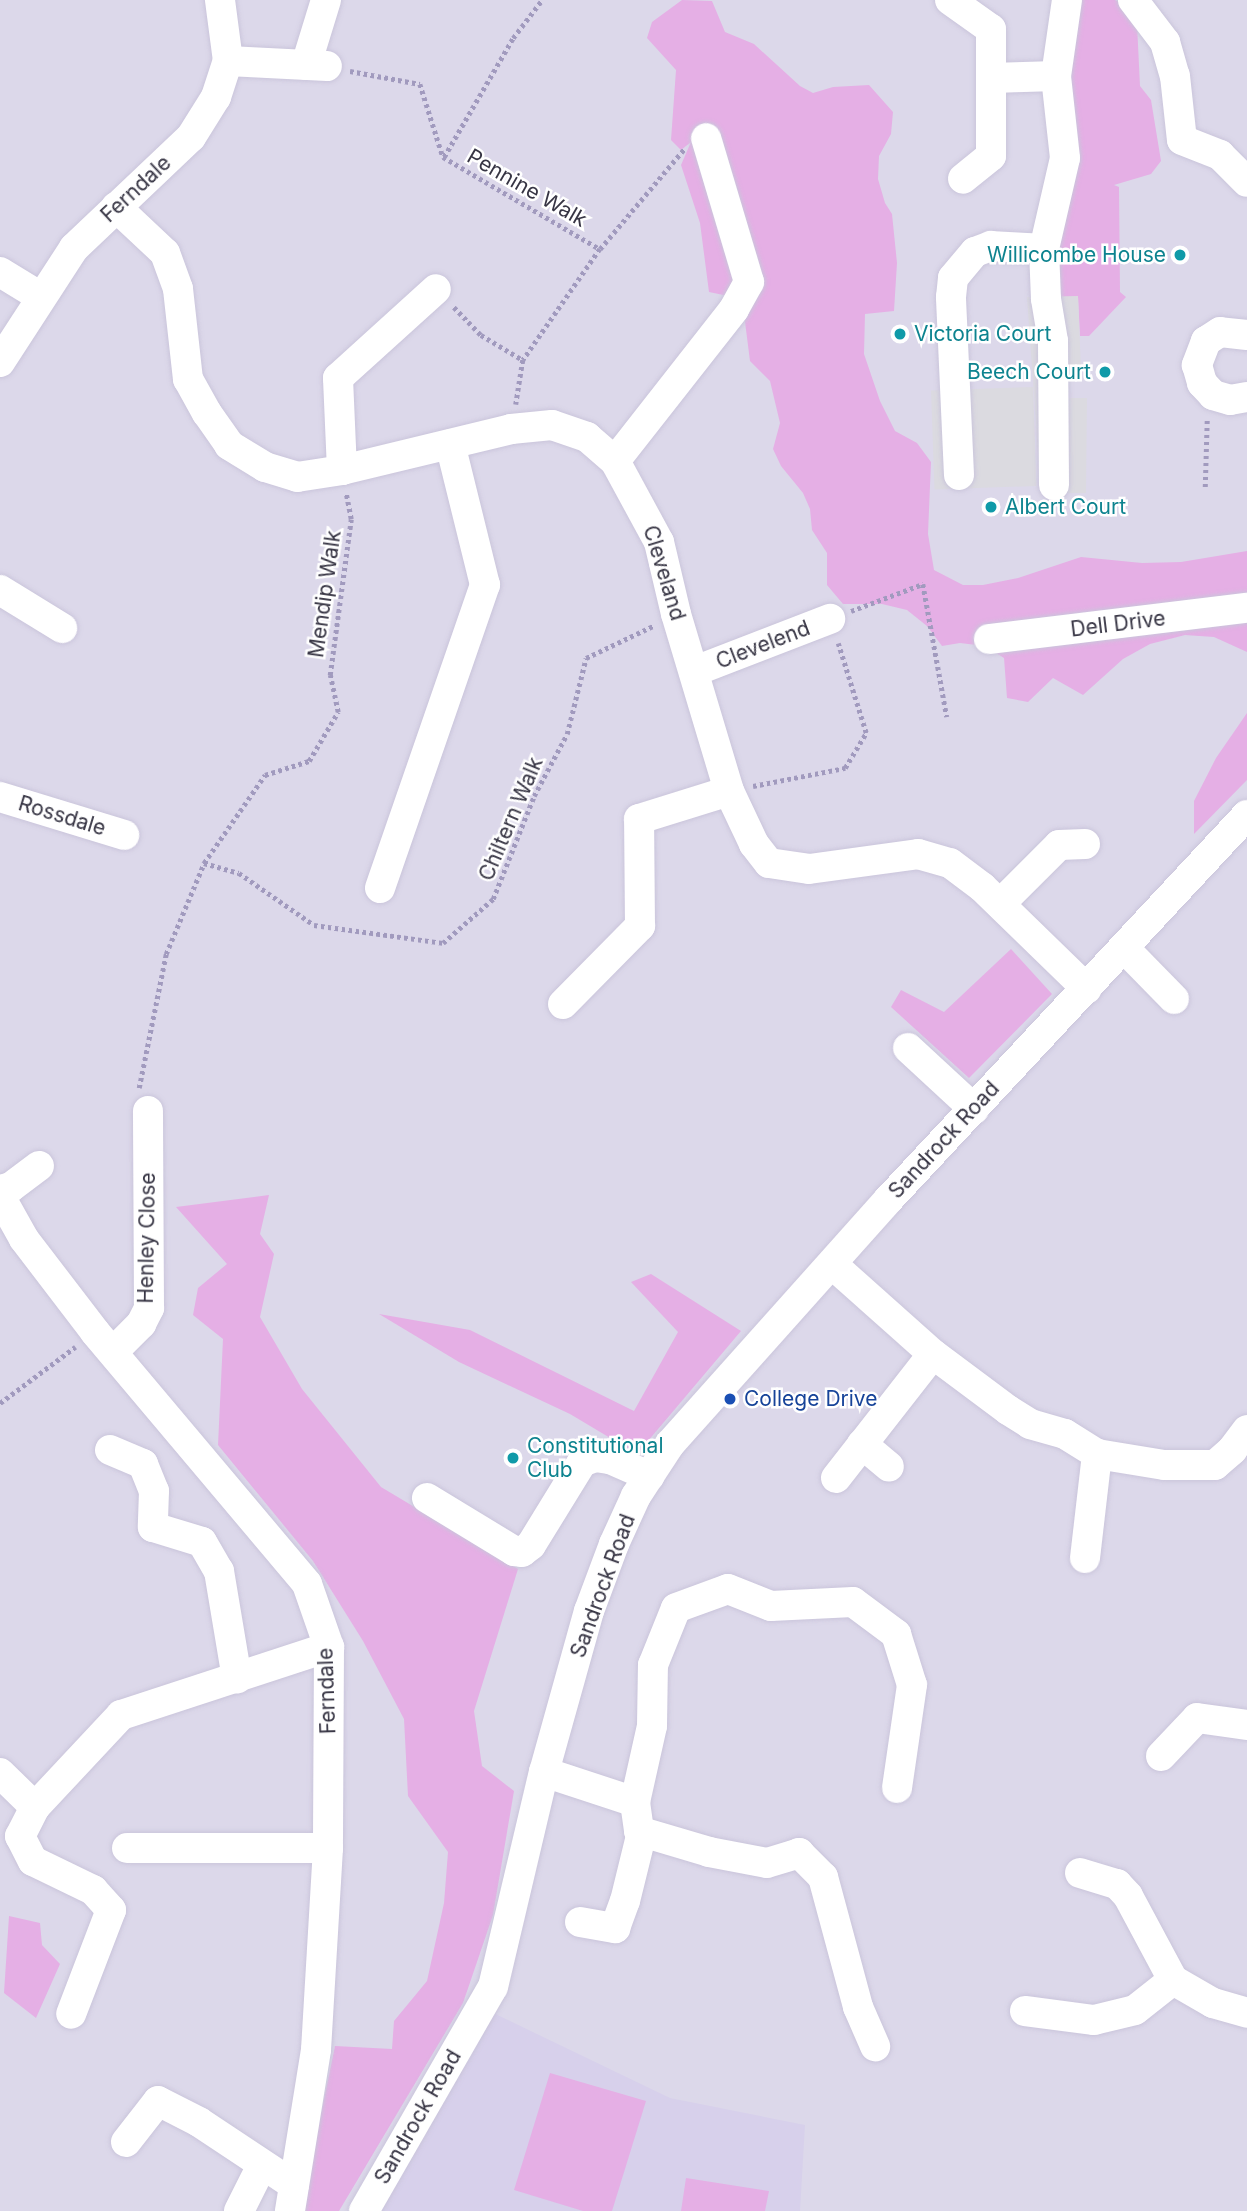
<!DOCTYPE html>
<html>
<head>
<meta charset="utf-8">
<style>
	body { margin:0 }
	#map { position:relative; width:1247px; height:2211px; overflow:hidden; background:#e8e5f2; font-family:Inter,sans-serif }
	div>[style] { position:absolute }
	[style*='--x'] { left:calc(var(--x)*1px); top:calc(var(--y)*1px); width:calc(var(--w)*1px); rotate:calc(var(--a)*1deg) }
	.residential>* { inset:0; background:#dcd8ea; transform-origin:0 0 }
	.education>* { inset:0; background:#d7d0eb }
	.green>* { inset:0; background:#e5afe5 }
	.parking>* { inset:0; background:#dbdae0; transform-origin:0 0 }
	.path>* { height:4.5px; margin-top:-2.25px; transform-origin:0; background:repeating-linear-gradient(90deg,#a19abe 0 3.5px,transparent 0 7px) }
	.roads { filter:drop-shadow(0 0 2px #cac5db) drop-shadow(0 0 2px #cac5db) }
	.minor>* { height:30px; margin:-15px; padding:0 15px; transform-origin:15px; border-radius:15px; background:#fff }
	.dots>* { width:19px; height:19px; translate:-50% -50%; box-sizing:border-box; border:4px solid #fff; border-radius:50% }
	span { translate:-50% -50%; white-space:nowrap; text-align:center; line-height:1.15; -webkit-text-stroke:5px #fff; paint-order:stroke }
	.street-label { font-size:21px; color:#373544 }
	.culture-label { font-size:21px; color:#0d838f }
	.right { translate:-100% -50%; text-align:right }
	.left { translate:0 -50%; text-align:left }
	.transit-label { font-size:21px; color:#164399 }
</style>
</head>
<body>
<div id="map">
	<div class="residential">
		<div style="left:0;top:0;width:1247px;height:2211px"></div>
	</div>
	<div class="education">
		<div style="clip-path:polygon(485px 2009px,670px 2098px,805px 2125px,800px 2211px,372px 2211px)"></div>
	</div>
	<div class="green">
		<div style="clip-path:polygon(682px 0,712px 1px,725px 32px,754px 44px,800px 86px,813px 93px,833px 87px,869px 85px,893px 112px,891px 134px,879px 156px,878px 179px,885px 203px,892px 214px,897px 263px,894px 311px,865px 314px,864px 354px,880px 401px,895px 431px,917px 443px,931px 462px,928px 534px,934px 570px,963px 585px,983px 585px,1018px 578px,1081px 557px,1142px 563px,1181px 562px,1247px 551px,1247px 652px,1214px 637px,1185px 635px,1150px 644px,1123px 659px,1083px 695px,1053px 678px,1028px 702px,1007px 698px,1004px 658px,985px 646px,960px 643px,942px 646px,927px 626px,907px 610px,882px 604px,843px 604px,827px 585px,827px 553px,812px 530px,810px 509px,803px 493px,781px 466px,773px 449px,780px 423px,770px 381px,750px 361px,744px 314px,733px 297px,709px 292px,700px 223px,681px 165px,691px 142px,681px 150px,671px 140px,676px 70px,647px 38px,652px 22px)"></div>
		<div style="clip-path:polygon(1077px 0,1115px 0,1124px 5px,1137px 24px,1140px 86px,1151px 100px,1161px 161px,1151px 174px,1114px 185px,1119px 187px,1120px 292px,1126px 297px,1089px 336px,1080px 336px,1078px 297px,1052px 297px,1065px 109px)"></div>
		<div style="clip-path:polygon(1247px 713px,1247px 780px,1194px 834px,1194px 801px,1216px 758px)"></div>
		<div style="clip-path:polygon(1011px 949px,1052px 994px,969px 1078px,891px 1007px,901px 990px,944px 1012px)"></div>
		<div style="clip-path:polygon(269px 1195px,260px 1234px,274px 1254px,260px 1317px,302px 1389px,381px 1487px,518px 1569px,474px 1711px,482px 1766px,514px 1791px,493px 1915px,463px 2003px,339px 2211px,301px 2211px,335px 2046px,392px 2049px,394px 2021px,427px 1981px,444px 1903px,448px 1852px,408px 1796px,404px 1719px,363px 1641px,313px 1561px,218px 1445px,223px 1339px,193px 1315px,198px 1288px,227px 1264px,176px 1207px)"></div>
		<div style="clip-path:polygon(651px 1274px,741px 1331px,637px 1454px,570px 1414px,459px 1362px,379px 1314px,470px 1330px,634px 1411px,678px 1332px,631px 1282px)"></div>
		<div style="clip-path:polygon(9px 1916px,40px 1923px,42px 1945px,60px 1964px,36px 2018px,4px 1993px)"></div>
		<div style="clip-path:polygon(550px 2073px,646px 2101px,612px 2211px,583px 2211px,514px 2190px)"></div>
		<div style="clip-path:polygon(686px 2178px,769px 2191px,765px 2211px,681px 2211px)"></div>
	</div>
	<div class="parking">
		<div style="clip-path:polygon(1078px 296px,1081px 369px,1061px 365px,1061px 398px,1087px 398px,1086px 493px,1041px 493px,1027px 297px)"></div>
		<div style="left:1033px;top:387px;width:99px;height:102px;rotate:88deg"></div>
	</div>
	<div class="path">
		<div style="--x:350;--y:71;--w:71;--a:10.5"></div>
		<div style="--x:420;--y:84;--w:77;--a:72.5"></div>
		<div style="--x:443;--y:157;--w:182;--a:30.4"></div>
		<div style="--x:600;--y:249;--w:135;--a:124.7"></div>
		<div style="--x:523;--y:360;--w:45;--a:99"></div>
		<div style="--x:444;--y:157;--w:138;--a:-59.9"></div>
		<div style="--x:513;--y:38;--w:48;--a:-52.7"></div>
		<div style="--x:600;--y:249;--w:132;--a:-49.9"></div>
		<div style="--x:454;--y:307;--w:39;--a:46"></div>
		<div style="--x:481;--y:335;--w:49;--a:30.8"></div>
		<div style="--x:1205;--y:487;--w:69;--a:-88.3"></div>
		<div style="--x:851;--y:611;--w:77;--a:-20.6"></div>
		<div style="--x:923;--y:584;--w:135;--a:79.8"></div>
		<div style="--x:753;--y:786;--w:94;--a:-11.1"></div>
		<div style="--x:845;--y:768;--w:41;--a:-59"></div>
		<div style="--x:866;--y:733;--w:94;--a:-107.3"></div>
		<div style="--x:204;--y:863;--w:36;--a:16"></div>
		<div style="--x:239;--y:873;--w:91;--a:34.7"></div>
		<div style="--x:314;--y:925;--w:130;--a:7.9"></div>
		<div style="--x:443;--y:943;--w:67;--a:-41.3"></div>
		<div style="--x:493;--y:899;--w:111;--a:-68.3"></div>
		<div style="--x:534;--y:796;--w:70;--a:-62"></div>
		<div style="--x:567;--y:734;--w:78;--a:-76"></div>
		<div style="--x:586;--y:658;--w:76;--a:-25.6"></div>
		<div style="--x:139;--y:1088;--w:137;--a:-78.6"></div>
		<div style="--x:166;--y:954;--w:99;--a:-67.3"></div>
		<div style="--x:204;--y:863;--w:107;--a:-55.3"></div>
		<div style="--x:265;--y:775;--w:46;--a:-17.7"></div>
		<div style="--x:309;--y:761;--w:57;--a:-59.4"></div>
		<div style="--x:338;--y:712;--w:38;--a:-102"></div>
		<div style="--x:330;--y:675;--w:157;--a:-82.3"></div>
		<div style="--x:351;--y:519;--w:25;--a:-101"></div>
		<div style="--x:0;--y:1403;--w:94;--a:-36.7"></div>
	</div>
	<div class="roads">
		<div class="minor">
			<div style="--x:950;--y:0;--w:50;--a:35.3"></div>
			<div style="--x:991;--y:29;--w:127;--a:90"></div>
			<div style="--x:991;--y:156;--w:36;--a:141"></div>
			<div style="--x:1133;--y:0;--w:53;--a:52.7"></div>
			<div style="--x:1165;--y:42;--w:35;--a:74"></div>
			<div style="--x:1175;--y:76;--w:64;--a:83.8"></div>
			<div style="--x:1182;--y:140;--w:41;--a:21.5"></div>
			<div style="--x:1220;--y:155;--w:38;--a:45"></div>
			<div style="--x:228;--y:61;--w:99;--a:2.9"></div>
			<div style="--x:306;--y:65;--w:68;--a:-72.9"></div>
			<div style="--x:991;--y:78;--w:65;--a:-1.8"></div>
			<div style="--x:116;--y:207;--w:67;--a:43.2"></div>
			<div style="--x:165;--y:253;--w:38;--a:70"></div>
			<div style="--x:178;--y:289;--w:91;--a:83.7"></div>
			<div style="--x:188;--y:379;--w:39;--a:61"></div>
			<div style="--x:207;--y:413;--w:39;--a:55"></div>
			<div style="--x:229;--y:445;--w:42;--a:31.4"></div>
			<div style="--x:265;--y:467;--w:34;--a:17"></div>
			<div style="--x:297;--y:477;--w:46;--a:-8.8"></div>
			<div style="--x:342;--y:470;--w:174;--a:-13.6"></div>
			<div style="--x:511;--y:429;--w:41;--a:-5.6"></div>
			<div style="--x:552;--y:425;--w:37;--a:19"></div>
			<div style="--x:587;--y:437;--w:37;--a:41"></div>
			<div style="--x:615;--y:461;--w:92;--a:61.5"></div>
			<div style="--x:659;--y:542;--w:74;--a:76.7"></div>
			<div style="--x:676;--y:614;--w:185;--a:73.3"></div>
			<div style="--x:729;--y:791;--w:59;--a:64.7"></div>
			<div style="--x:754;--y:844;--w:24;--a:52"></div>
			<div style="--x:769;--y:863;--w:40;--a:8.5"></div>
			<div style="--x:809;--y:869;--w:110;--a:-7.8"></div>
			<div style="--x:918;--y:854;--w:33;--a:16"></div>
			<div style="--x:950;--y:863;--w:40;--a:37"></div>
			<div style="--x:982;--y:887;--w:146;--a:44.2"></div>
			<div style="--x:0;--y:272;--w:48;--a:31.4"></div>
			<div style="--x:1247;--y:335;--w:27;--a:-174"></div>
			<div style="--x:1220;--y:332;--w:17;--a:147"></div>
			<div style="--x:1206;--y:341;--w:26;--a:111"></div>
			<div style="--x:1197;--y:365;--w:19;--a:74"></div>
			<div style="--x:1202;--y:383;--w:16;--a:47"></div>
			<div style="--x:1213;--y:395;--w:18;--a:16"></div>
			<div style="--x:1230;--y:400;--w:17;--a:-10"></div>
			<div style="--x:0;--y:362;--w:136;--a:-57"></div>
			<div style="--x:74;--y:248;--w:161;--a:-43.5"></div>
			<div style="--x:191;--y:137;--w:47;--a:-58"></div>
			<div style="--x:216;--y:97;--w:38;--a:-72"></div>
			<div style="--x:228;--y:61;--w:62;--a:-97.5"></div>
			<div style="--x:615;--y:461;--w:193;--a:-51.9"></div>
			<div style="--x:734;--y:309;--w:31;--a:-61"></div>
			<div style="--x:749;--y:282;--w:150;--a:-106.6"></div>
			<div style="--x:342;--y:470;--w:92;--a:-92.5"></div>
			<div style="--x:338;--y:378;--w:132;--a:-42.2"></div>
			<div style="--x:959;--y:475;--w:178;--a:-92.6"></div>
			<div style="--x:951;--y:297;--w:19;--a:-84"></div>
			<div style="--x:953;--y:278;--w:34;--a:-50"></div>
			<div style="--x:975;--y:252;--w:17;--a:-21"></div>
			<div style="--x:991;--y:246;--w:53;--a:3.2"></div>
			<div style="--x:1054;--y:485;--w:144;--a:-90.4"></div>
			<div style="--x:1053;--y:341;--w:43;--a:-99.5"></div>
			<div style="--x:1046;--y:299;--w:50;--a:-92.3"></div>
			<div style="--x:1044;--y:249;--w:93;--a:-77"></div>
			<div style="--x:1065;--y:158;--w:82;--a:-96.3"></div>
			<div style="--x:1056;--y:76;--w:77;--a:-81.8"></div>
			<div style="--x:0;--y:590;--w:73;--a:31.5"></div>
			<div style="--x:989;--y:639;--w:260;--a:-6.9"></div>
			<div style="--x:695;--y:671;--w:145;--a:-21.1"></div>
			<div style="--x:0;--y:797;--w:130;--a:17"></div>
			<div style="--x:380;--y:888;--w:321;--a:-70.9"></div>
			<div style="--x:485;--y:585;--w:145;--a:-103.9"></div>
			<div style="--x:1000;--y:904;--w:83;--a:-45"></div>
			<div style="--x:1059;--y:845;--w:26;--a:-2"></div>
			<div style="--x:1125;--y:949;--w:70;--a:45.6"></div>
			<div style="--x:563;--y:1004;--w:110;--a:-45.4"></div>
			<div style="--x:640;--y:926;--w:107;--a:-90.5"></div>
			<div style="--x:639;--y:819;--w:94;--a:-17.3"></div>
			<div style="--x:908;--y:1048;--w:90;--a:42.7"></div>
			<div style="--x:0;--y:1190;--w:11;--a:-15"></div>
			<div style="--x:11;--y:1187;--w:35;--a:-37"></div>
			<div style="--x:0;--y:1196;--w:49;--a:60.8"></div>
			<div style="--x:24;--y:1239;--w:117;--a:52.6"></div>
			<div style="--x:95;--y:1332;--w:329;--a:49.9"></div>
			<div style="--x:307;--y:1584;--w:67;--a:70.8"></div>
			<div style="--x:329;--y:1647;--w:201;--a:90.3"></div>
			<div style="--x:328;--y:1848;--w:202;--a:93.4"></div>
			<div style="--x:316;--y:2050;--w:163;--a:99.2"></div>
			<div style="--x:833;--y:1265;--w:134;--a:41.7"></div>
			<div style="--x:933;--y:1354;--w:94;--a:36.7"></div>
			<div style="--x:1008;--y:1410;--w:26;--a:32"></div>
			<div style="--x:1030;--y:1424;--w:36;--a:16"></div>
			<div style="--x:1065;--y:1434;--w:38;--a:32"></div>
			<div style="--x:1097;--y:1454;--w:68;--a:9.3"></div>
			<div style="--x:1164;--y:1465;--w:51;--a:0"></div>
			<div style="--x:1215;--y:1465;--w:23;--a:-41"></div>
			<div style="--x:1232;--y:1450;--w:25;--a:-53"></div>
			<div style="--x:113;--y:1352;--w:40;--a:-45"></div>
			<div style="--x:141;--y:1324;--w:18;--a:-63"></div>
			<div style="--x:149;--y:1308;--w:197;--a:-90.3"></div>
			<div style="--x:862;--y:1444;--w:35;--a:40"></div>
			<div style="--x:110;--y:1450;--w:36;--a:23"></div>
			<div style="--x:143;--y:1464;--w:29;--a:68"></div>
			<div style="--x:154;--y:1491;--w:36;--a:92"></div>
			<div style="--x:153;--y:1527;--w:51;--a:17"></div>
			<div style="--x:202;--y:1542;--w:34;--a:60"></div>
			<div style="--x:219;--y:1571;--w:109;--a:80.5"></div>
			<div style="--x:836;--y:1478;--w:157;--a:-52"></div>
			<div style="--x:427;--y:1498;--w:102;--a:31.3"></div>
			<div style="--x:514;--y:1551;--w:8;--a:7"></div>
			<div style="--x:522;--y:1552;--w:11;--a:-38"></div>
			<div style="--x:531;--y:1545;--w:97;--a:-58.4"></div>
			<div style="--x:582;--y:1462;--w:14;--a:-21"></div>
			<div style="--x:595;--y:1457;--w:15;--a:8"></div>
			<div style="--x:610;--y:1459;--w:43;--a:23.6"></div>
			<div style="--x:1085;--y:1558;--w:105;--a:-83.4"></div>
			<div style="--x:1161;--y:1756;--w:52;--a:-46.5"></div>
			<div style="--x:1197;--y:1718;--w:50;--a:8"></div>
			<div style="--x:544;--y:1772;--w:96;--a:18.2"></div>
			<div style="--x:635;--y:1802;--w:29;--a:82"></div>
			<div style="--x:639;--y:1831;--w:3;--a:18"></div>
			<div style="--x:642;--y:1832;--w:70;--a:16.6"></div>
			<div style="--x:709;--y:1852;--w:59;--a:10.7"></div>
			<div style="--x:767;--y:1863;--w:34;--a:-17"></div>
			<div style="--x:799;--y:1853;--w:34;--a:45"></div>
			<div style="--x:823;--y:1877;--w:135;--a:74.9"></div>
			<div style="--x:858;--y:2007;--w:43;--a:66.4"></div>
			<div style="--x:0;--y:1773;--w:49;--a:44.2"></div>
			<div style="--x:35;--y:1807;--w:126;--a:-46.9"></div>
			<div style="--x:121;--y:1715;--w:219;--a:-18.1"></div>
			<div style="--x:635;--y:1802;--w:78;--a:-77.4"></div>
			<div style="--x:652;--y:1726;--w:61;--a:-89.1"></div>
			<div style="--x:653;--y:1665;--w:61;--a:-68"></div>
			<div style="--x:676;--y:1608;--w:55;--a:-20.1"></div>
			<div style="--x:728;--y:1589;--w:46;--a:21.6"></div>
			<div style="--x:771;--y:1606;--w:82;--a:-2.8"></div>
			<div style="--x:853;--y:1602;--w:54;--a:36.7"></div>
			<div style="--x:896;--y:1634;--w:53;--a:72.6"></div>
			<div style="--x:912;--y:1685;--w:104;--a:98.3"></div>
			<div style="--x:35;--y:1807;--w:33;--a:117"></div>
			<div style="--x:20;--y:1836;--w:28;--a:63"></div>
			<div style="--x:33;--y:1861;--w:67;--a:25.8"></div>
			<div style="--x:93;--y:1890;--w:27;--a:48"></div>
			<div style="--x:111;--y:1910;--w:111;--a:111"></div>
			<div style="--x:127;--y:1848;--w:201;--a:0"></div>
			<div style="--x:1080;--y:1873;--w:39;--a:17"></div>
			<div style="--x:1117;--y:1884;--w:16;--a:47"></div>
			<div style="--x:1128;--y:1896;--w:95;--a:61.8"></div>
			<div style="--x:580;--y:1922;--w:36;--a:10"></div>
			<div style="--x:615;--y:1928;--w:29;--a:-70"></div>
			<div style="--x:625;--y:1901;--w:71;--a:-76.2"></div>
			<div style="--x:1025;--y:2011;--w:70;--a:7.4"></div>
			<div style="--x:1094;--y:2020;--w:42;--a:-13.7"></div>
			<div style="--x:1135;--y:2010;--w:48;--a:-38.3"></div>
			<div style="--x:1173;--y:1980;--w:46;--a:29.9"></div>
			<div style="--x:1213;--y:2003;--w:35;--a:16"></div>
			<div style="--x:126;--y:2142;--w:52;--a:-52"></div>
			<div style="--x:158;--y:2101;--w:46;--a:27.1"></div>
			<div style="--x:199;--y:2122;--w:114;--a:33.6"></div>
			<div style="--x:239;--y:2211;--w:51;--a:-63.4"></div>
			<div style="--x:364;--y:2211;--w:258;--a:-60.1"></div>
			<div style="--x:493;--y:1987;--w:221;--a:-76.7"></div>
			<div style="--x:544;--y:1772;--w:167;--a:-74.4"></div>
			<div style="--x:589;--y:1611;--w:72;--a:-69.5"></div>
			<div style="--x:614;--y:1544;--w:53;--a:-65.4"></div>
			<div style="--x:636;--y:1496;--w:62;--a:-56.8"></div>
			<div style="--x:670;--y:1444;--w:329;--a:-48.2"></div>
			<div style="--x:889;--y:1199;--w:525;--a:-47.01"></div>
		</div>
	</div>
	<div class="dots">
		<div style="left:1180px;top:255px;background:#0f9aa8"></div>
		<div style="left:900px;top:334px;background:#0f9aa8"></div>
		<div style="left:1105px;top:372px;background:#0f9aa8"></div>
		<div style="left:991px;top:507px;background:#0f9aa8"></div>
		<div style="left:730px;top:1399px;background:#1a4fb4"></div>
		<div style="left:513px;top:1458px;background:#0f9aa8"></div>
	</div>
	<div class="street-label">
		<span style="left:527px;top:188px;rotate:30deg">Pennine Walk</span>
		<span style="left:136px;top:189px;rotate:-43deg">Ferndale</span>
		<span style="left:664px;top:573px;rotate:73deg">Cleveland</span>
		<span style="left:325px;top:594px;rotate:-82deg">Mendip Walk</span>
		<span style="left:1118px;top:624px;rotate:-7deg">Dell Drive</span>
		<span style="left:763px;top:645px;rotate:-21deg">Clevelend</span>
		<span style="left:62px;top:816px;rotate:17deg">Rossdale</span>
		<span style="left:511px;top:819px;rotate:-67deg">Chiltern Walk</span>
		<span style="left:944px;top:1140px;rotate:-47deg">Sandrock Road</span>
		<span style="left:147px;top:1238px;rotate:-89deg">Henley Close</span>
		<span style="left:603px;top:1586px;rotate:-70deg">Sandrock Road</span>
		<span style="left:327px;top:1691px;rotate:-92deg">Ferndale</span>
		<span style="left:418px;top:2117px;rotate:-60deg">Sandrock Road</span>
	</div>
	<div class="culture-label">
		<span class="right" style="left:1166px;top:255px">Willicombe House</span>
		<span class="left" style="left:914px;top:334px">Victoria Court</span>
		<span class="right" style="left:1091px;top:372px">Beech Court</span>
		<span class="left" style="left:1005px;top:507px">Albert Court</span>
		<span class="left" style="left:527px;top:1458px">Constitutional<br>Club</span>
	</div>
	<div class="transit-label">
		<span class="left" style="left:744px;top:1399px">College Drive</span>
	</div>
</div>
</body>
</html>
